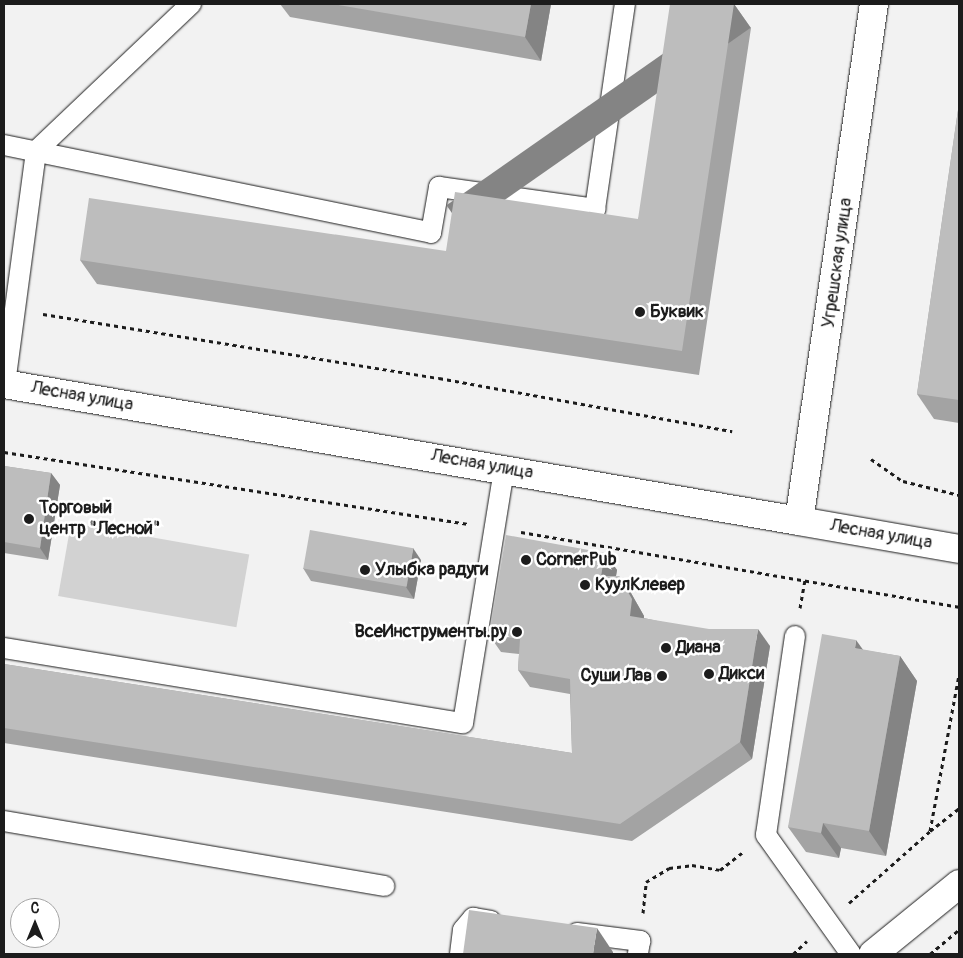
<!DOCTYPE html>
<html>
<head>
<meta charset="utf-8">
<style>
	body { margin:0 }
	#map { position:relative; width:963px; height:958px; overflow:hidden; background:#f2f2f2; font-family:Pangolin,sans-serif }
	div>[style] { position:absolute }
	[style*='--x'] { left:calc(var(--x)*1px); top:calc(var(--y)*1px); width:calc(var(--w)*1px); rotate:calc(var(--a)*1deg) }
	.green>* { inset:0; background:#d2d2d2; transform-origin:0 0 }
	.path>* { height:3px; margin-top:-1.5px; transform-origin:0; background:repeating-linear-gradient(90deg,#1c1c1c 0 4px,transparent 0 8px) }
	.roads { filter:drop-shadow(0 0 1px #1c1c1c) drop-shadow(0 0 1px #1c1c1c) }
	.service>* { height:20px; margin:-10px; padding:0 10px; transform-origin:10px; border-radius:10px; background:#fff }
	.tertiary>* { height:28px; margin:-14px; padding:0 14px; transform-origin:14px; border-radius:14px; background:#fff }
	.secondary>* { height:28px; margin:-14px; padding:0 14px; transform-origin:14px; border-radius:14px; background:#fff }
	.wall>* { inset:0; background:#a3a3a3 }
	.shaded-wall>* { inset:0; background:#848484; transform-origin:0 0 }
	.building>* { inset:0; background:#bdbdbd; transform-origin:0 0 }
	.dots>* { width:14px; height:14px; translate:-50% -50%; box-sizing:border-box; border:2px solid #fff; border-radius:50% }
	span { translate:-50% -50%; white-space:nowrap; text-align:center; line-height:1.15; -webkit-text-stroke:5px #fff; paint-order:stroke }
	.street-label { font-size:18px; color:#1c1c1c }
	.poi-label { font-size:18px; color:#1c1c1c; font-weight:700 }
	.left { translate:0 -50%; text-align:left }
	.right { translate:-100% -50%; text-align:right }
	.frame { position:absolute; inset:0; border:5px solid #1c1c1c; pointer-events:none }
	.north { position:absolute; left:10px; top:898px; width:50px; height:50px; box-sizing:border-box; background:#fff; border:1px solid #a4a4a4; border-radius:50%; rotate:0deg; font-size:14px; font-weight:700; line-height:20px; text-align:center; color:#1c1c1c }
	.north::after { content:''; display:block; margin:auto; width:18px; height:22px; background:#1c1c1c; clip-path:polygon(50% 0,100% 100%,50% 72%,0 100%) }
</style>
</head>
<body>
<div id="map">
	<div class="green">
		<div style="left:71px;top:523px;width:181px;height:74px;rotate:10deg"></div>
	</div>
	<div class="path">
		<div style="--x:43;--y:314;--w:401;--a:9.2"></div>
		<div style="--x:439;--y:378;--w:298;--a:10.3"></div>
		<div style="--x:4;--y:452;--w:470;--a:8.8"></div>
		<div style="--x:871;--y:459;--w:39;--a:35"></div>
		<div style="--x:903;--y:481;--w:58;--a:14"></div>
		<div style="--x:521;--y:532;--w:444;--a:9.7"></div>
		<div style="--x:800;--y:608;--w:28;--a:-80"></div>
		<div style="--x:930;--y:831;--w:37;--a:-38"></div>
		<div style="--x:849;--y:903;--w:108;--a:-41.6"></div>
		<div style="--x:930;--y:831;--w:159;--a:-79.5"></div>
		<div style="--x:643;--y:913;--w:31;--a:-84"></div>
		<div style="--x:646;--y:882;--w:27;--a:-31"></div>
		<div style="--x:669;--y:868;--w:23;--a:-7"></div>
		<div style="--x:692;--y:865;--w:28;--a:10"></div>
		<div style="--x:720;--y:870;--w:29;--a:-38"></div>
		<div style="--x:793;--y:954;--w:19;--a:-43"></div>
		<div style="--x:930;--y:954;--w:38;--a:-40"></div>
	</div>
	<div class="roads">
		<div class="service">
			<div style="--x:4;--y:145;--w:436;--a:11.6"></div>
			<div style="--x:431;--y:233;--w:47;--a:-80.1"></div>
			<div style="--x:439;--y:187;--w:158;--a:8"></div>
			<div style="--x:595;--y:209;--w:207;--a:-81.7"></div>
			<div style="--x:5;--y:384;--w:235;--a:-82.4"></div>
			<div style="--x:36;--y:151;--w:214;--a:-43.5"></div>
			<div style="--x:795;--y:636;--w:201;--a:98.3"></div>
			<div style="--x:766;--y:835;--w:146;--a:54.5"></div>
			<div style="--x:4;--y:648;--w:465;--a:9.3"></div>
			<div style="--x:463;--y:723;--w:257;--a:-80.8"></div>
			<div style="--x:4;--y:821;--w:386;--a:9.7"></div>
			<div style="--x:577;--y:933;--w:64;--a:7.2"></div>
			<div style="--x:640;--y:941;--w:13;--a:99"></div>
			<div style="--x:460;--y:954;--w:24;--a:-83"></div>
			<div style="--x:463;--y:930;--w:16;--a:-50"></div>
			<div style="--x:473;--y:918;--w:18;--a:9"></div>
		</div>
		<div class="tertiary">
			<div style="--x:4;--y:384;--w:807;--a:9.78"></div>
			<div style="--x:873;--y:954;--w:111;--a:-39.1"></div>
		</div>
		<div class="secondary">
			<div style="--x:874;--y:4;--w:522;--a:98.25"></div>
			<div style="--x:799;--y:521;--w:162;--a:9.9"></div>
		</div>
	</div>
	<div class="wall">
		<div style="clip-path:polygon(280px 4px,551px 4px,541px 61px,290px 17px)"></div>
		<div style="clip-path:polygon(734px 4px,751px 28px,699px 375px,97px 284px,80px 260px,446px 251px,638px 219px)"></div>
		<div style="clip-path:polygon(959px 103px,959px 423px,934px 419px,917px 394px)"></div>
		<div style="clip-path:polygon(4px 466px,51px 473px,60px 485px,48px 560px,4px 553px)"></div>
		<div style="clip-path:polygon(605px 553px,617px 570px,616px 576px,631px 593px,644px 616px,644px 618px,770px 646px,752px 759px,632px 841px,4px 743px,4px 664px,572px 753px,570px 694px,530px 687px,518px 670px,519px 654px,501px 652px,489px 635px)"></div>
		<div style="clip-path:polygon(421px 560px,414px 599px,311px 581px,303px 568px)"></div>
		<div style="clip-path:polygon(863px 650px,900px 656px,917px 681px,886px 856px,841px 848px,839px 858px,806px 852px,788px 827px)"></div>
	</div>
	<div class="shaded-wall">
		<div style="clip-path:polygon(531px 4px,551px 4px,541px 61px,525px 37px)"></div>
		<div style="left:734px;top:4px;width:29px;height:351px;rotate:55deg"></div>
		<div style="clip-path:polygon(51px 473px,60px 485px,48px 560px,40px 548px)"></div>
		<div style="clip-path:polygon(413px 548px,421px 560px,414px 599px,406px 587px)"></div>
		<div style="clip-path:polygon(605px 553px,617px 570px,613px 593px,601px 576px)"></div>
		<div style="clip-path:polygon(619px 576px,631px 593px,644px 616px,642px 632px,630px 616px)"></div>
		<div style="clip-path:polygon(758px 629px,770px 646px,752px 759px,740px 742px)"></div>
		<div style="clip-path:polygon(856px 640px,874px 665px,855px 648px)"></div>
		<div style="clip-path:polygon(900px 656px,917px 681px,886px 856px,869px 831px)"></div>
		<div style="clip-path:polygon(823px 823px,841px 848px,839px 858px,821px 833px)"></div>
		<div style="clip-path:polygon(597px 928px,613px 952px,613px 954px,593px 954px)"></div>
	</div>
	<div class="building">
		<div style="clip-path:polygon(332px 4px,531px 4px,525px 37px)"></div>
		<div style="clip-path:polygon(670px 4px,734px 4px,682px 351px,80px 260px,89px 198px,446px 251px,455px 192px,638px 219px)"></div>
		<div style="clip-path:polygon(959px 103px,959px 400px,917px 394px)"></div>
		<div style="clip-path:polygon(4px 466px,51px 473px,40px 548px,4px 542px)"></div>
		<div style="left:310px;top:530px;width:105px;height:39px;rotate:10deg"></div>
		<div style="clip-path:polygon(506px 535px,605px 553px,601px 576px,619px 576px,632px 599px,630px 616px,709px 629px,758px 629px,740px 742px,620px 824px,4px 728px,4px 664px,572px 753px,570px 679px,518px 670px,520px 639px,489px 635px)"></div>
		<div style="clip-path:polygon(822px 634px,856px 640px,855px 648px,900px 656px,869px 831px,823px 823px,821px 833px,788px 827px)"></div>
		<div style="clip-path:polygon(469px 910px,597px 928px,593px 954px,463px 954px)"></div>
	</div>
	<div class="dots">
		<div style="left:640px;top:312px;background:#1c1c1c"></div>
		<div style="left:29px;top:519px;background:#1c1c1c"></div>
		<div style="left:526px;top:560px;background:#1c1c1c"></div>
		<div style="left:365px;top:570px;background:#1c1c1c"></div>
		<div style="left:585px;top:585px;background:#1c1c1c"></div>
		<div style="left:517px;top:632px;background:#1c1c1c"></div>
		<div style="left:666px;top:648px;background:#1c1c1c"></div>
		<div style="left:709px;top:674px;background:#1c1c1c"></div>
		<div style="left:662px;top:676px;background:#1c1c1c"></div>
	</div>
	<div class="street-label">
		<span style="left:838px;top:263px;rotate:-82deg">Угрешская улица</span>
		<span style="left:82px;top:397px;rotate:10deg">Лесная улица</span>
		<span style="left:482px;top:465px;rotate:10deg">Лесная улица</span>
		<span style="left:881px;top:535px;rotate:10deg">Лесная улица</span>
	</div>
	<div class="poi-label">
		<span class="left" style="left:650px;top:312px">Буквик</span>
		<span class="left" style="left:39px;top:519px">Торговый<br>центр "Лесной"</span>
		<span class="left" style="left:536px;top:560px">CornerPub</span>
		<span class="left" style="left:375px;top:570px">Улыбка радуги</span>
		<span class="left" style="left:595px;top:585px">КуулКлевер</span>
		<span class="right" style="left:507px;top:632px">ВсеИнструменты.ру</span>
		<span class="left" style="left:676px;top:648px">Диана</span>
		<span class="left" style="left:719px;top:674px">Дикси</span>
		<span class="right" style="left:652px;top:676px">Суши Лав</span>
	</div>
	<div class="frame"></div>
	<div class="north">С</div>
</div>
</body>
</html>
